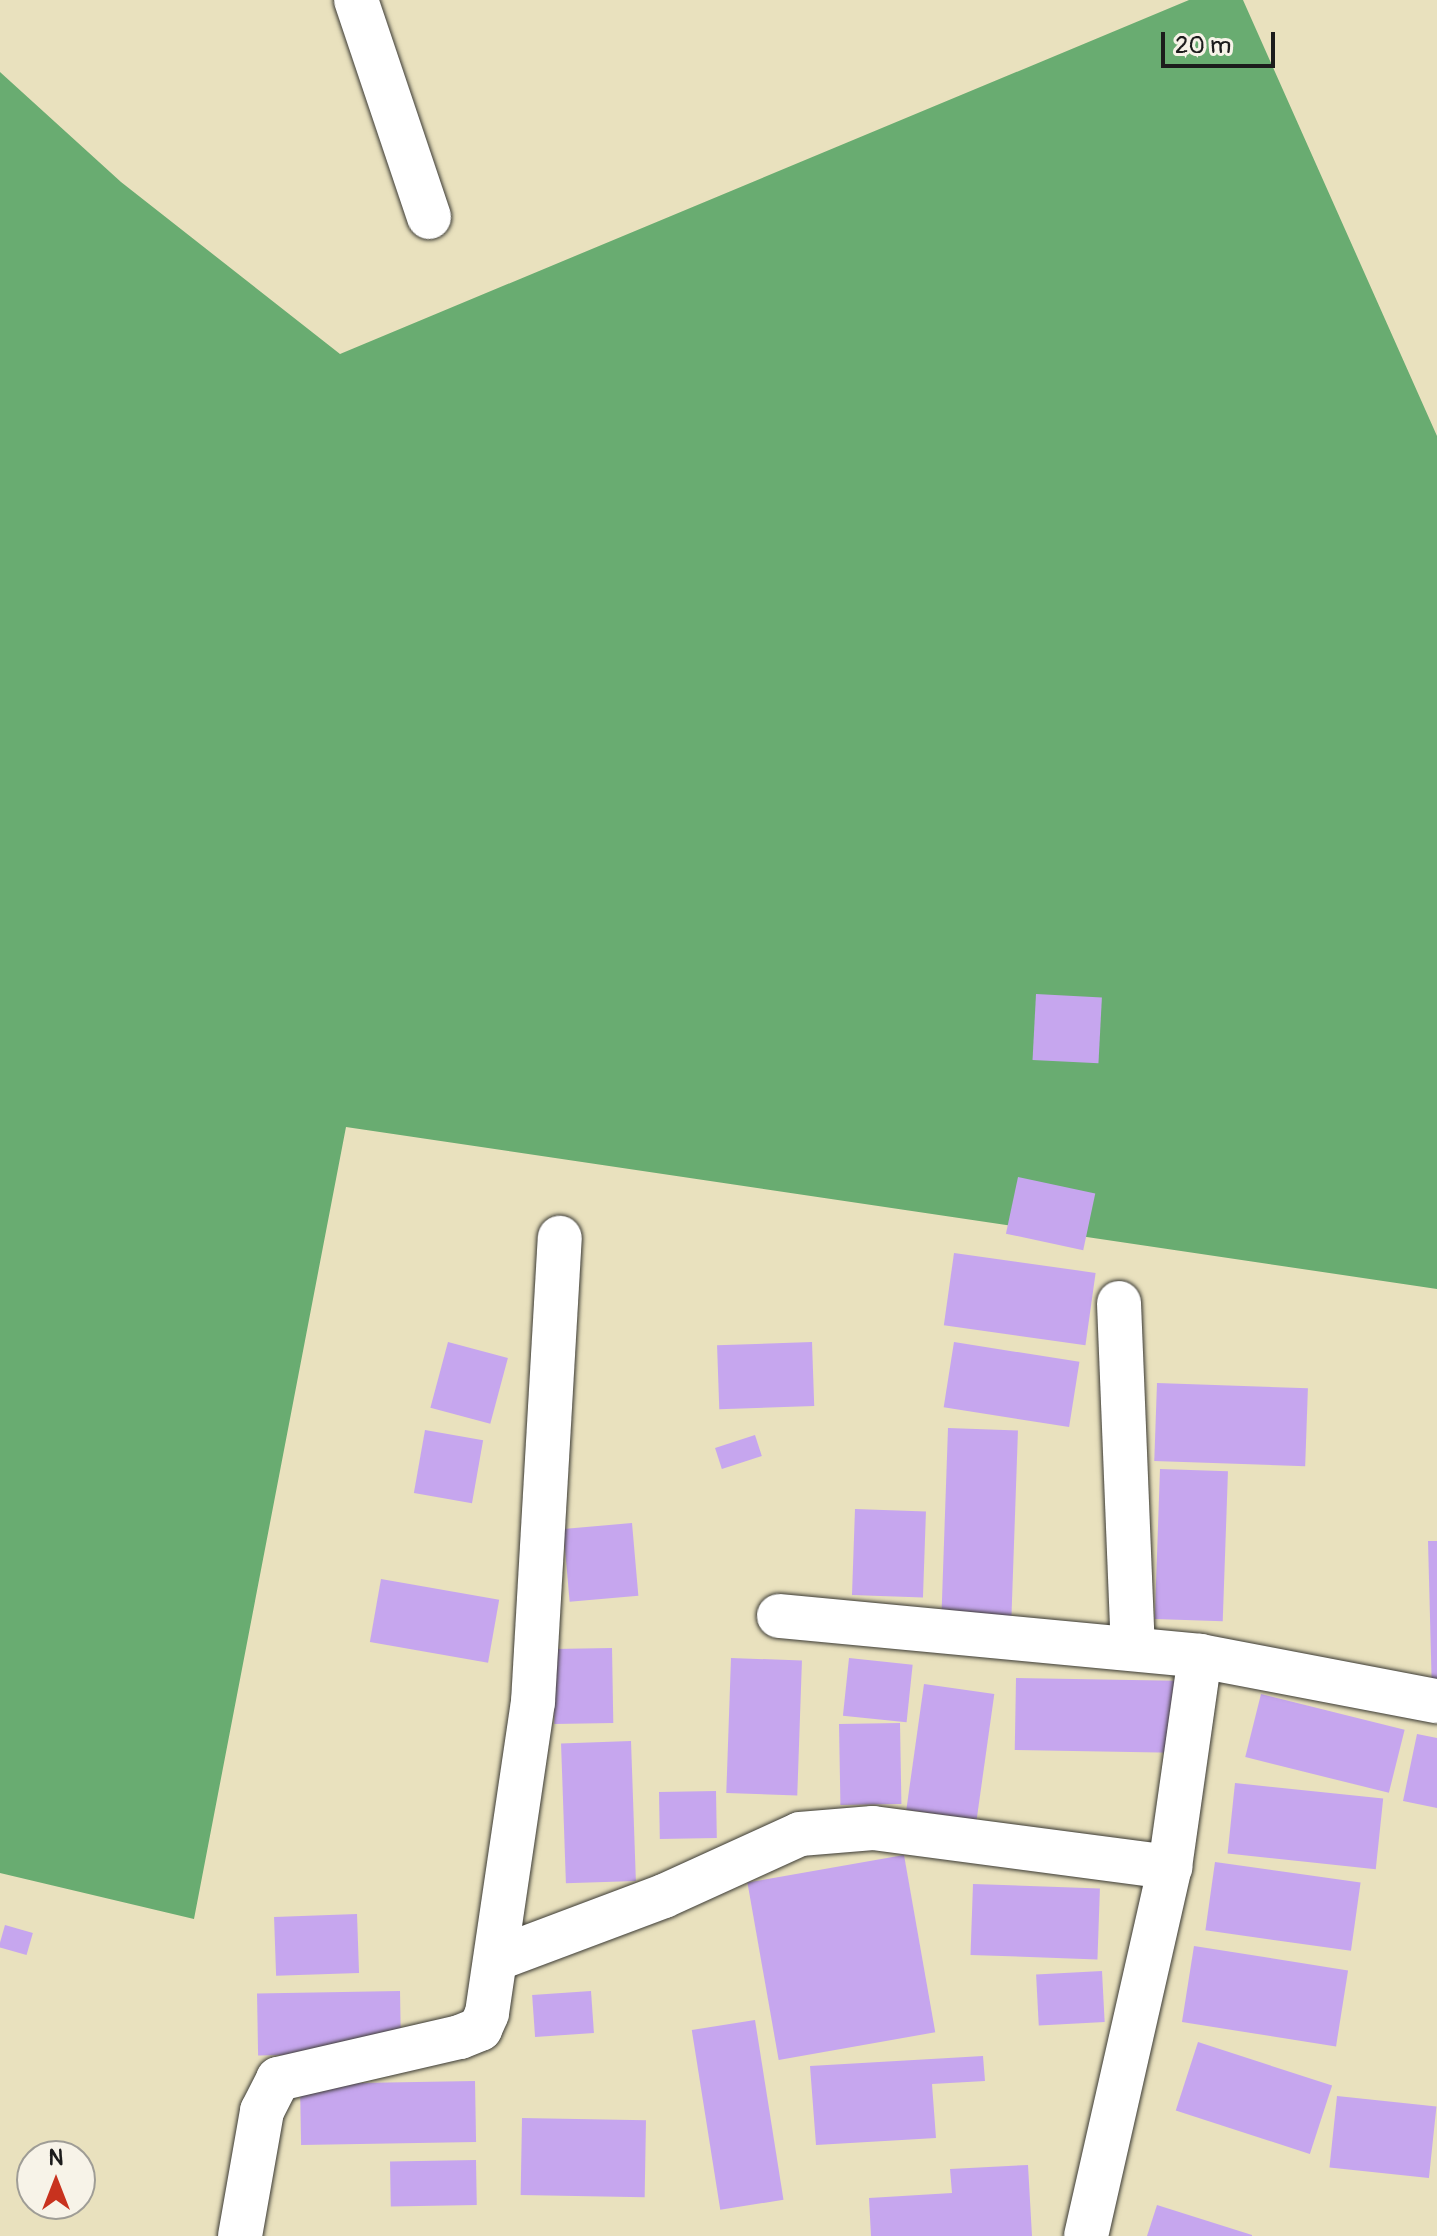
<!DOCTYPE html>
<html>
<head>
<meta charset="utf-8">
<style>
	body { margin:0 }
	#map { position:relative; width:1437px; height:2236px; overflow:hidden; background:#e9e1be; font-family:Pangolin,sans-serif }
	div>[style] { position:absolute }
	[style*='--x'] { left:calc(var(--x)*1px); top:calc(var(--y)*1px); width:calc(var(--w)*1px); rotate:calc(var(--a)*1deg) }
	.forest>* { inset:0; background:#69ac71 }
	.building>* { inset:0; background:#c6a6ee; transform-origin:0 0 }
	.roads { filter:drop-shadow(0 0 2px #3b3a34) drop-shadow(0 0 2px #3b3a34) }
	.minor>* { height:44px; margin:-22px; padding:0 22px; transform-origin:22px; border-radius:22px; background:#fff }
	span { translate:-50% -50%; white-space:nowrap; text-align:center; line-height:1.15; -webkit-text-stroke:7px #f7f3e8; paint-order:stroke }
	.north { position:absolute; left:16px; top:2140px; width:80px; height:80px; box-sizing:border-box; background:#f7f3e8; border:2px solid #9f9d96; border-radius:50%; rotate:0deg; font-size:22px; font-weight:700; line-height:32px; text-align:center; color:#1c1c1c }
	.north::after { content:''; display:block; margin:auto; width:28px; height:36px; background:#c8321e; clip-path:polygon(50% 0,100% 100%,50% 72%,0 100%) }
	.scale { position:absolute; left:1161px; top:32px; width:114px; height:36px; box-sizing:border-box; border:4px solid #1c1c1c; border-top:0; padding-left:10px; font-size:24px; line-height:28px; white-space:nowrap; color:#1c1c1c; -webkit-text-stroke:6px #f7f3e8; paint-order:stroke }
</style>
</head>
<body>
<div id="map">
	<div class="forest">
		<div style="clip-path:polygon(1189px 0,1243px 0,1437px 436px,1437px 1289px,346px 1127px,194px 1919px,0 1873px,0 72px,121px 182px,340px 354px)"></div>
	</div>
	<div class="building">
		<div style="left:1036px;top:994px;width:66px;height:66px;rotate:3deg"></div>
		<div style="left:1018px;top:1177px;width:79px;height:58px;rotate:12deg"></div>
		<div style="left:954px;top:1253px;width:143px;height:73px;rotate:8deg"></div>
		<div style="left:448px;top:1342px;width:62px;height:68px;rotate:15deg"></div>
		<div style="left:812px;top:1342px;width:64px;height:95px;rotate:88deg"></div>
		<div style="left:954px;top:1342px;width:127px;height:66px;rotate:9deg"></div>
		<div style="left:1157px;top:1383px;width:151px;height:78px;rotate:2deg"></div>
		<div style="left:948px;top:1428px;width:70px;height:190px;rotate:2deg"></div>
		<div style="left:425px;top:1430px;width:59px;height:64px;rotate:10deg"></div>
		<div style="left:755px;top:1435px;width:22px;height:42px;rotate:72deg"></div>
		<div style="left:1160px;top:1469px;width:68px;height:150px;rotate:2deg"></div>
		<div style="left:855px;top:1509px;width:71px;height:86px;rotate:2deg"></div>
		<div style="left:632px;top:1523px;width:73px;height:69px;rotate:85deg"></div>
		<div style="clip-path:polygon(1428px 1541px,1437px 1541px,1437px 1694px,1432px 1694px)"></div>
		<div style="left:381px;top:1579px;width:120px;height:64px;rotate:10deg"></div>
		<div style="left:612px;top:1648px;width:75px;height:59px;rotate:89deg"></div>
		<div style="left:731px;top:1658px;width:71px;height:135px;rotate:2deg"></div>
		<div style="left:849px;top:1658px;width:64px;height:58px;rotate:6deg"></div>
		<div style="left:1016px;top:1678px;width:159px;height:72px;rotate:1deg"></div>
		<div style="left:924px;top:1684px;width:71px;height:127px;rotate:8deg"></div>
		<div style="left:1261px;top:1694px;width:148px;height:65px;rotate:14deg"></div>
		<div style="left:900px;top:1723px;width:81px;height:61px;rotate:89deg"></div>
		<div style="clip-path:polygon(1417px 1734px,1437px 1738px,1437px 1808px,1403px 1801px)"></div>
		<div style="left:631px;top:1741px;width:140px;height:70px;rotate:88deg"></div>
		<div style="left:1235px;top:1783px;width:149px;height:71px;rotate:6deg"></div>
		<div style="left:716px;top:1791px;width:47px;height:57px;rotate:89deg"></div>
		<div style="left:904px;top:1855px;width:180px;height:159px;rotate:80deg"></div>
		<div style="left:1215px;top:1862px;width:147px;height:69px;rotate:8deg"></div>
		<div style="left:973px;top:1884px;width:127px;height:71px;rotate:2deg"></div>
		<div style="left:357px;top:1914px;width:59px;height:83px;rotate:88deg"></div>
		<div style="left:5px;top:1925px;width:29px;height:23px;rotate:16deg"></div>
		<div style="left:1194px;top:1946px;width:156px;height:77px;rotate:9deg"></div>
		<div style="left:1102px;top:1971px;width:51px;height:66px;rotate:87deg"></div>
		<div style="left:400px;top:1991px;width:62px;height:143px;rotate:89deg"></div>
		<div style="left:591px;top:1991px;width:42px;height:59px;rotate:86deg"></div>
		<div style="left:755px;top:2020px;width:182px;height:64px;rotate:81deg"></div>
		<div style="left:1198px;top:2042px;width:141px;height:72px;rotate:18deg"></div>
		<div style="clip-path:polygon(983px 2056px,985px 2081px,932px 2084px,936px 2138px,816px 2145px,810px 2066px)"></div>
		<div style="left:475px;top:2081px;width:61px;height:175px;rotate:89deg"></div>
		<div style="left:1337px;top:2096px;width:100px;height:72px;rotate:6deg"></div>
		<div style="left:522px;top:2118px;width:124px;height:77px;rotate:1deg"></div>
		<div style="left:476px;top:2160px;width:45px;height:86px;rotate:89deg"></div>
		<div style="clip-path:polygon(1028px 2165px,1032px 2236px,871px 2236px,869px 2198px,952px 2193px,950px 2169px)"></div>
		<div style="clip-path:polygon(1157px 2205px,1252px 2235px,1252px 2236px,1147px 2236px)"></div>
	</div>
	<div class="roads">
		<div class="minor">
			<div style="--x:356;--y:0;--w:229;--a:71.4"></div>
			<div style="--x:1119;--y:1303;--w:346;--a:87.7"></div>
			<div style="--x:779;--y:1616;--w:423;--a:5.4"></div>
			<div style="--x:1200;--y:1656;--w:241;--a:10.8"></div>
			<div style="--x:499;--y:1958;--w:176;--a:-20.6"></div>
			<div style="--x:664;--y:1896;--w:149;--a:-24.5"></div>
			<div style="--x:800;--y:1834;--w:73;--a:-4.7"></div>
			<div style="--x:873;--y:1828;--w:300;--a:7.5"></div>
			<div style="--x:240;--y:2236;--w:127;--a:-80"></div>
			<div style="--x:262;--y:2111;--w:36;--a:-63"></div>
			<div style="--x:278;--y:2079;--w:187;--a:-13"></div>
			<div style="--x:460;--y:2037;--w:22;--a:-22"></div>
			<div style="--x:480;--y:2029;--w:17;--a:-66"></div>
			<div style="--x:487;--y:2013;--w:314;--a:-81.6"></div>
			<div style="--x:533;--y:1702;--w:465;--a:-86.7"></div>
			<div style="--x:1086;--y:2236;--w:378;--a:-77.2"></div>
			<div style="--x:1170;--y:1867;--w:213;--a:-81.9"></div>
		</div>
	</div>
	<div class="north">N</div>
	<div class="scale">20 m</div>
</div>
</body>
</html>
